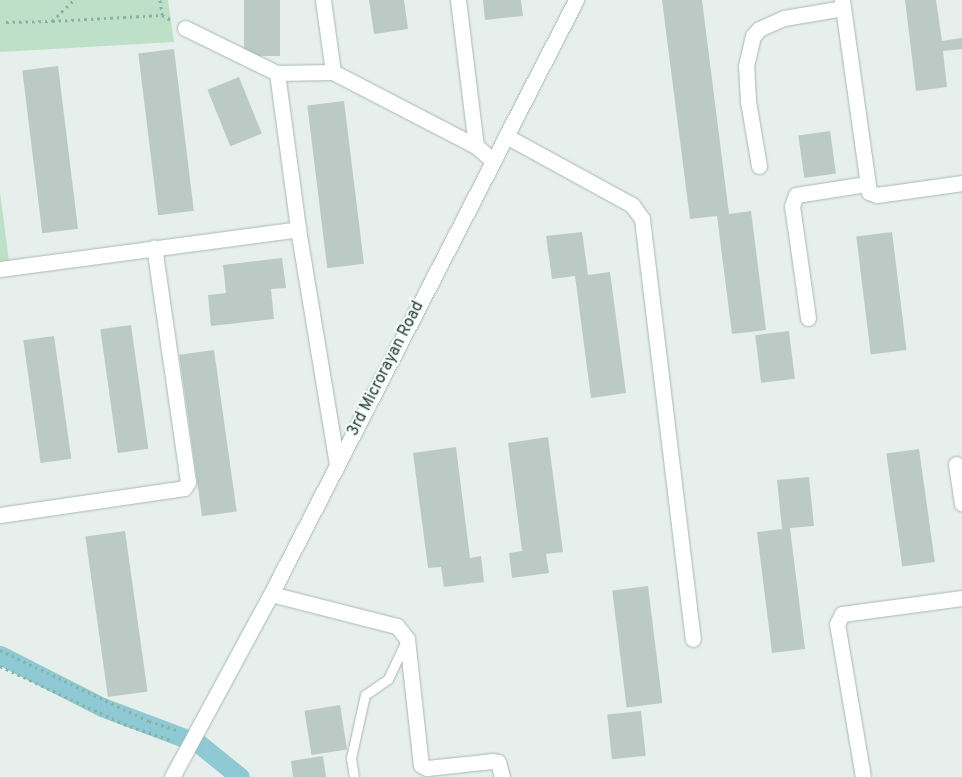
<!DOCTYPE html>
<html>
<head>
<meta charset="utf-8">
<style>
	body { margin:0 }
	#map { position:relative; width:962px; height:777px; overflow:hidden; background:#e6efeb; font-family:Overpass,sans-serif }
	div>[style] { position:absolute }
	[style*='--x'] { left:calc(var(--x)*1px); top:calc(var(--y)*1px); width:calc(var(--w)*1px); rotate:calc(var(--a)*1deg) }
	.green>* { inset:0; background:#bfe0c8 }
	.canal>* { height:19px; margin:-9.5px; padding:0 9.5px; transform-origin:9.5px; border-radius:9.5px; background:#8ec9d4 }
	.building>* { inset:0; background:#bbcac4; transform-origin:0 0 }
	.path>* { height:3px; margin-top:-1.5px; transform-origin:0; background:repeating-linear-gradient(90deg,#86b3a5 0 2.5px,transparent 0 6.5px) }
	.roads { filter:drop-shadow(0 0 1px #a8b8b2) drop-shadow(0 0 1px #a8b8b2) }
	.service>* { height:9px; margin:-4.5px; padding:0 4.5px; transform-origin:4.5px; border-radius:4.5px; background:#fff }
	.minor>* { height:15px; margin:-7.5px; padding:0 7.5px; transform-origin:7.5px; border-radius:7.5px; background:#fff }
	.tertiary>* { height:15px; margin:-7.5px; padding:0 7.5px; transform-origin:7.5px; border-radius:7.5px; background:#fff }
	span { translate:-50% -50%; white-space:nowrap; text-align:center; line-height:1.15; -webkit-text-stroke:4.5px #f7fbf9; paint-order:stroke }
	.street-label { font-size:16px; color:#24423a }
</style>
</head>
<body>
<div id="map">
	<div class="green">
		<div style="clip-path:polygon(0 0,168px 0,174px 42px,0 52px)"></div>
		<div style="clip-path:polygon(0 192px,9px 261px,0 263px)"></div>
	</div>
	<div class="canal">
		<div style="--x:0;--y:655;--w:114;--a:27"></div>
		<div style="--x:102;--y:707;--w:103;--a:20.6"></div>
		<div style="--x:198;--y:743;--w:54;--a:39"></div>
	</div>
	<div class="building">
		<div style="left:244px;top:0;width:36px;height:56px"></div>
		<div style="clip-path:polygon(369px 0,404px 0,408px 29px,374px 34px)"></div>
		<div style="clip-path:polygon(483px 0,521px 0,523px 16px,485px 20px)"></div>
		<div style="clip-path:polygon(662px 0,702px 0,729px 214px,751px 211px,766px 330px,732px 334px,717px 216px,690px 219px)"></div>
		<div style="clip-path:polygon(905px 0,936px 0,942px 41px,962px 38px,962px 49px,943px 51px,947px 87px,916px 91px)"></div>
		<div style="left:174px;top:49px;width:163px;height:36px;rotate:83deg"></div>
		<div style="left:58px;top:66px;width:164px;height:36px;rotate:83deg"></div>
		<div style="left:239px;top:77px;width:61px;height:34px;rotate:68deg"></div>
		<div style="left:344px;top:101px;width:164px;height:37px;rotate:83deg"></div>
		<div style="left:830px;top:131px;width:43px;height:32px;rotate:82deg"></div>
		<div style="clip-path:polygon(582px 232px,588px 275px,610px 272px,626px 393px,591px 398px,575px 276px,552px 279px,546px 236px)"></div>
		<div style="left:892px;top:232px;width:119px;height:36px;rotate:83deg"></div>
		<div style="clip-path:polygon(282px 258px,286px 288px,271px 289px,274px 319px,211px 326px,208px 295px,226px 293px,223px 265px)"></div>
		<div style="left:131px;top:325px;width:125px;height:31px;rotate:82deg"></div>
		<div style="left:789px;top:331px;width:48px;height:34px;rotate:83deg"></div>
		<div style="left:54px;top:336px;width:124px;height:31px;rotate:82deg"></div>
		<div style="left:214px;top:350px;width:163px;height:35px;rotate:82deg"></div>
		<div style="clip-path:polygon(548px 437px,563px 552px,546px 554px,549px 573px,512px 578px,509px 553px,522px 551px,508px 443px)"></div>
		<div style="clip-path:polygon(456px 447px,470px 558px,481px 556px,484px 582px,444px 587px,441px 567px,428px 568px,413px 453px)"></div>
		<div style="left:919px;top:449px;width:114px;height:33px;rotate:82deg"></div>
		<div style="clip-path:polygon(809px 477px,814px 526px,790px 528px,805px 649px,772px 653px,757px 532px,782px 529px,777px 480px)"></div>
		<div style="left:125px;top:531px;width:162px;height:40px;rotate:82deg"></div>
		<div style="left:648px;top:586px;width:118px;height:36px;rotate:83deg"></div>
		<div style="left:340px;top:705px;width:45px;height:36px;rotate:81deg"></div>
		<div style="left:641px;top:711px;width:45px;height:34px;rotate:84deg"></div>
		<div style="clip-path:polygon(323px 756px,326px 777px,293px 777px,291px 761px)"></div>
	</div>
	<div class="path">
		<div style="--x:160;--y:0;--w:15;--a:82"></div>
		<div style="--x:162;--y:15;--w:10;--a:29"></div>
		<div style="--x:52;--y:21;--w:110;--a:-3.1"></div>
		<div style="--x:6;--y:22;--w:46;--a:-1.2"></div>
		<div style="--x:52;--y:21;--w:30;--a:-44"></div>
		<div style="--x:0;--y:650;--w:165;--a:25.5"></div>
		<div style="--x:149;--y:721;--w:32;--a:18"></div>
		<div style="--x:0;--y:666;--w:137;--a:25.1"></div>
		<div style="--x:124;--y:724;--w:52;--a:19.1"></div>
	</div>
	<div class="roads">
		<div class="service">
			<div style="--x:354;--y:777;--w:19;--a:-99"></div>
			<div style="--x:351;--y:758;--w:65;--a:-77.5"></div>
			<div style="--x:365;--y:695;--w:28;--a:-35"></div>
			<div style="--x:388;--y:679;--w:42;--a:-64.7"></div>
		</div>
		<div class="minor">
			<div style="--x:323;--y:0;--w:73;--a:82.1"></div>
			<div style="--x:458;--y:0;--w:147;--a:83"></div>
			<div style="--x:842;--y:0;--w:194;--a:82"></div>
			<div style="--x:869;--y:192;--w:9;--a:21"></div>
			<div style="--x:877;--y:195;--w:86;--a:-8"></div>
			<div style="--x:185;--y:28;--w:102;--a:26.1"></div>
			<div style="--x:277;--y:73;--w:56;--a:-1"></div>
			<div style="--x:333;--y:72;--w:161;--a:27.4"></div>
			<div style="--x:476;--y:146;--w:23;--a:41"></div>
			<div style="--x:277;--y:73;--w:157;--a:82.3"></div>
			<div style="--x:298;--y:229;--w:239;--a:80.6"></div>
			<div style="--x:506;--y:136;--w:144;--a:28.7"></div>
			<div style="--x:632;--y:205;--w:17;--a:54"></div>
			<div style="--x:642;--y:219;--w:423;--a:83.1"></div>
			<div style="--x:759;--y:166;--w:66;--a:-99.6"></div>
			<div style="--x:748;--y:101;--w:35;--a:-93"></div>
			<div style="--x:746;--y:66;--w:31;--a:-77"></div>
			<div style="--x:753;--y:36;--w:9;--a:-49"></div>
			<div style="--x:759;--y:29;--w:27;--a:-24"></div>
			<div style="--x:784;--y:18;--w:60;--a:-9.6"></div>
			<div style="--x:0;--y:269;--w:301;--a:-7.6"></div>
			<div style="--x:808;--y:318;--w:113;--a:-98.1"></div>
			<div style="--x:792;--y:206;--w:12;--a:-70"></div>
			<div style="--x:796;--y:195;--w:71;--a:-8.9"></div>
			<div style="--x:956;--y:464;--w:40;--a:81.5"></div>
			<div style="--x:0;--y:515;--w:186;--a:-8.3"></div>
			<div style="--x:184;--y:488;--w:7;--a:-56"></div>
			<div style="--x:188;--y:482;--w:237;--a:-98.2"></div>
			<div style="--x:271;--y:594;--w:130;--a:14.3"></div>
			<div style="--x:397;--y:626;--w:16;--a:52"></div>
			<div style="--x:407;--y:639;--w:127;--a:83.7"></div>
			<div style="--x:421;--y:765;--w:7;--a:27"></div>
			<div style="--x:427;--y:768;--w:65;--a:-6.1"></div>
			<div style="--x:492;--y:761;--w:6;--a:9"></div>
			<div style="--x:498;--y:762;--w:16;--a:75"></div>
			<div style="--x:863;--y:777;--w:155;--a:-99.6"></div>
			<div style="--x:837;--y:624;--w:11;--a:-63"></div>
			<div style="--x:842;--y:614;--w:121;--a:-7.6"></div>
		</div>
		<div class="tertiary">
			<div style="--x:172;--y:777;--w:208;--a:-61.6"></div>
			<div style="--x:271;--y:594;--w:668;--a:-62.82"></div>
		</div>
	</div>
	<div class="street-label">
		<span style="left:386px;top:369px;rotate:-63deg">3rd Microrayan Road</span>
	</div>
</div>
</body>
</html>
